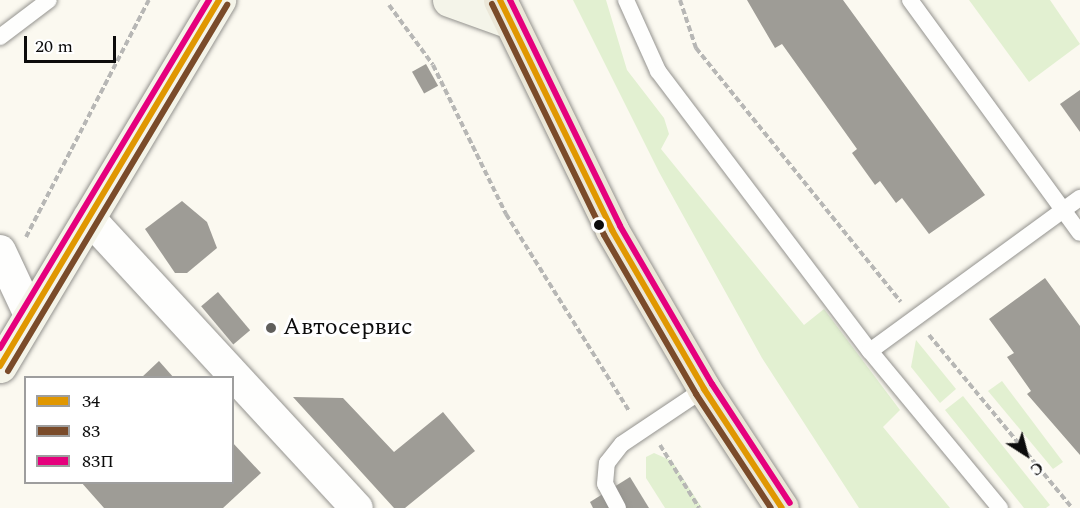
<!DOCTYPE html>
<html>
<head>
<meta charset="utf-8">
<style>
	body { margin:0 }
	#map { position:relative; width:1080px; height:508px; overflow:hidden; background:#fbf9f0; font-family:Spectral,serif }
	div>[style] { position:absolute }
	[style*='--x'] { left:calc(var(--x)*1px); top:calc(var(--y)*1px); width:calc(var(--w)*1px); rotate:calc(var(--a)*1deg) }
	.green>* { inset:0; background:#e2f0d1 }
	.building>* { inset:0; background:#9e9c96; transform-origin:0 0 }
	.path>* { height:4px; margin-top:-2px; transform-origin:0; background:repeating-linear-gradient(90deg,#b7b7b5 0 6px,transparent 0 9px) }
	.roads { filter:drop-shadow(0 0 2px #94938f) drop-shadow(0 0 2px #94938f) }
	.lane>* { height:16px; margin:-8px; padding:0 8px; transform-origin:8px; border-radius:8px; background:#fefefd }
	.street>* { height:32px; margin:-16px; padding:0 16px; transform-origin:16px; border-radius:16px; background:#fefefd }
	.secondary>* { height:33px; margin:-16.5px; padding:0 16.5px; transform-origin:16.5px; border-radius:16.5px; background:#f4f4e9 }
	.primary>* { height:33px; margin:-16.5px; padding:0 16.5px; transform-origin:16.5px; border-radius:16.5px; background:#ebe7d8 }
	.bus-1>* { height:6px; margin:-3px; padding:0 3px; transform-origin:3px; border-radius:3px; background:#e09701 }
	.bus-2>* { height:6px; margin:-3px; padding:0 3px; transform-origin:3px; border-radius:3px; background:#7a4b2a }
	.bus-3>* { height:6px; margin:-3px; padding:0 3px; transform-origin:3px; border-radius:3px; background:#e5007d }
	.dots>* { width:16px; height:16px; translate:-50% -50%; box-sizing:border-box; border:3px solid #fff; border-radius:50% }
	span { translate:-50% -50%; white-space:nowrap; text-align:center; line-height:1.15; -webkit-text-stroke:6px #fff; paint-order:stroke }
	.poi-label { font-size:24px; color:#0c0c0c }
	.left { translate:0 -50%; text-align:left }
	.legend { position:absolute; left:24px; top:376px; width:210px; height:108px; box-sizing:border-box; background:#fff; border:2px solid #9e9e9e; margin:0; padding:8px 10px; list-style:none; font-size:18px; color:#0c0c0c }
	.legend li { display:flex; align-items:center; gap:12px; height:30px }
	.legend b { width:30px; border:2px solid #9e9e9e }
	.north { position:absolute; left:996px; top:424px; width:60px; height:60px; -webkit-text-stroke:4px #fff; paint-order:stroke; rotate:144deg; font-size:16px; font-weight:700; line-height:24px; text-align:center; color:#0c0c0c }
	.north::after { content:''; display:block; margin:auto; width:21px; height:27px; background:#0c0c0c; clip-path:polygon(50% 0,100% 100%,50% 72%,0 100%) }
	.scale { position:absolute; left:24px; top:36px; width:92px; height:27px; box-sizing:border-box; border:3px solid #0c0c0c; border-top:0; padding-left:8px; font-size:18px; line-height:21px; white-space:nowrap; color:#0c0c0c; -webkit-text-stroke:4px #fff; paint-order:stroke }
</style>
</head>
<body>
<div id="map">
	<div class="green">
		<div style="clip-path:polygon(573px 0,606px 0,627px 70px,664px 118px,669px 134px,661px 149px,804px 325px,824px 309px,900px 410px,883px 427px,950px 508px,859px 508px,762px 358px,659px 172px)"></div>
		<div style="clip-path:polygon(969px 0,1050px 0,1080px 44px,1029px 82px)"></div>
		<div style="clip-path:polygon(916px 340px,956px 389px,940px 403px,911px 367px)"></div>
		<div style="clip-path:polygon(1002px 381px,1063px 462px,1053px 469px,988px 391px)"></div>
		<div style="clip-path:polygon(963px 396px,1050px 505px,1046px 508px,1024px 508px,945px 410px)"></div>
		<div style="clip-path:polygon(654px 453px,672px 461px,702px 508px,665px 508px,646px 478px,646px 457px)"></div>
	</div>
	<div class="building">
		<div style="clip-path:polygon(747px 0,843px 0,985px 195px,929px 234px,902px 198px,896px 203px,880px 181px,875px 185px,852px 153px,857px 149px,782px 44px,775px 48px)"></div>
		<div style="left:426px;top:64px;width:25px;height:16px;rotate:61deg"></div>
		<div style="clip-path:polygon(1080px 90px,1080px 132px,1060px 104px)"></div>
		<div style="clip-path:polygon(182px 201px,207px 222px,217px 248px,187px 273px,175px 273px,145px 229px)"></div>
		<div style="clip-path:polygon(1045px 278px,1080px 326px,1080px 455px,1027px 394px,1031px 391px,1007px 357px,1014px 353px,989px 319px)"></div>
		<div style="left:218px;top:292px;width:50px;height:22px;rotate:50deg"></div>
		<div style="clip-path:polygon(159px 361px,174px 378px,141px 378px)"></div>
		<div style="clip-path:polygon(293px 397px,343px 398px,394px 452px,443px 412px,475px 451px,405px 508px,394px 508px)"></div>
		<div style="clip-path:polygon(232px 442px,261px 473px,223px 508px,104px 508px,81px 482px,232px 482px)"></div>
		<div style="clip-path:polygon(630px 477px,649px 508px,593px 508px,590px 502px)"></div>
	</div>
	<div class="path">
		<div style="--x:680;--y:0;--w:51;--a:71.6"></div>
		<div style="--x:696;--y:48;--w:326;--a:51.1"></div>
		<div style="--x:389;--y:5;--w:74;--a:53.7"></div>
		<div style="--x:433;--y:65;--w:166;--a:63.9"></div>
		<div style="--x:506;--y:214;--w:232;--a:58"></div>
		<div style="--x:26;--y:237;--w:267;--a:-62.6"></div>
		<div style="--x:929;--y:335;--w:224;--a:50.4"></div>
		<div style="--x:660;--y:445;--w:74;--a:58.2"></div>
	</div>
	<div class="roads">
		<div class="lane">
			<div style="--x:626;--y:0;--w:78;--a:65.7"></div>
			<div style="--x:658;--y:71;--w:351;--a:52.9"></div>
			<div style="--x:870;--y:351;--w:204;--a:50.4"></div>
			<div style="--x:910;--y:0;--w:288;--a:53.9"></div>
			<div style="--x:0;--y:37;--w:61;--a:-37.1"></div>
			<div style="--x:870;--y:351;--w:260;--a:-36.1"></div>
			<div style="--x:618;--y:508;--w:27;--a:-118"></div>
			<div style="--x:605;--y:484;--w:21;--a:-85"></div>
			<div style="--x:607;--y:463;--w:24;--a:-52"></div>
			<div style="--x:622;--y:444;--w:99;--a:-33.9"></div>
		</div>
		<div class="street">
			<div style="--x:89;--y:218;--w:395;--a:47.3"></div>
			<div style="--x:0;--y:251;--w:71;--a:64.9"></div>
		</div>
		<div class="secondary">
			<div style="--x:449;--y:0;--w:65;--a:19.8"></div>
			<div style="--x:0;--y:366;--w:427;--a:-59.1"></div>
		</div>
		<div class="primary">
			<div style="--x:500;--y:0;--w:256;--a:64"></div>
			<div style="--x:612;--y:230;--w:184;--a:59.9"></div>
			<div style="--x:704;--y:389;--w:142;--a:56.8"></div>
		</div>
	</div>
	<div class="bus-1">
		<div style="--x:500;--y:0;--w:256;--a:64"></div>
		<div style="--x:612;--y:230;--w:184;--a:59.9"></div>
		<div style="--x:704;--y:389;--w:142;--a:56.8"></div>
		<div style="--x:0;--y:366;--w:427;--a:-59.1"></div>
	</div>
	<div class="bus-2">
		<div style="--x:492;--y:4;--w:257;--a:64.1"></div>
		<div style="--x:604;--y:235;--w:184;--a:59.9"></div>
		<div style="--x:696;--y:394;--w:136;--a:56.7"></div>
		<div style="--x:8;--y:371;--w:427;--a:-59.1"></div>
	</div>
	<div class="bus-3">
		<div style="--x:510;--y:0;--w:251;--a:64"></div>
		<div style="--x:620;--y:226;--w:183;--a:59.8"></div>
		<div style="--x:712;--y:384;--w:142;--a:56.8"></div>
		<div style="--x:0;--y:348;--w:406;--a:-59"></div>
	</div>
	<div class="dots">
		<div style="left:599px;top:225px;background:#0c0c0c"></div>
		<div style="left:271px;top:328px;background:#605f5c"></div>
	</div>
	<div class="poi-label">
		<span class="left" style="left:283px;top:328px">Автосервис</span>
	</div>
	<ul class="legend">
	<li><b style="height:8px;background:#e09701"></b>34</li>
	<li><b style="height:8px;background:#7a4b2a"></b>83</li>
	<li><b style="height:8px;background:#e5007d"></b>83П</li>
	</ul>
	<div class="north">С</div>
	<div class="scale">20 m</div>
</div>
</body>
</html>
